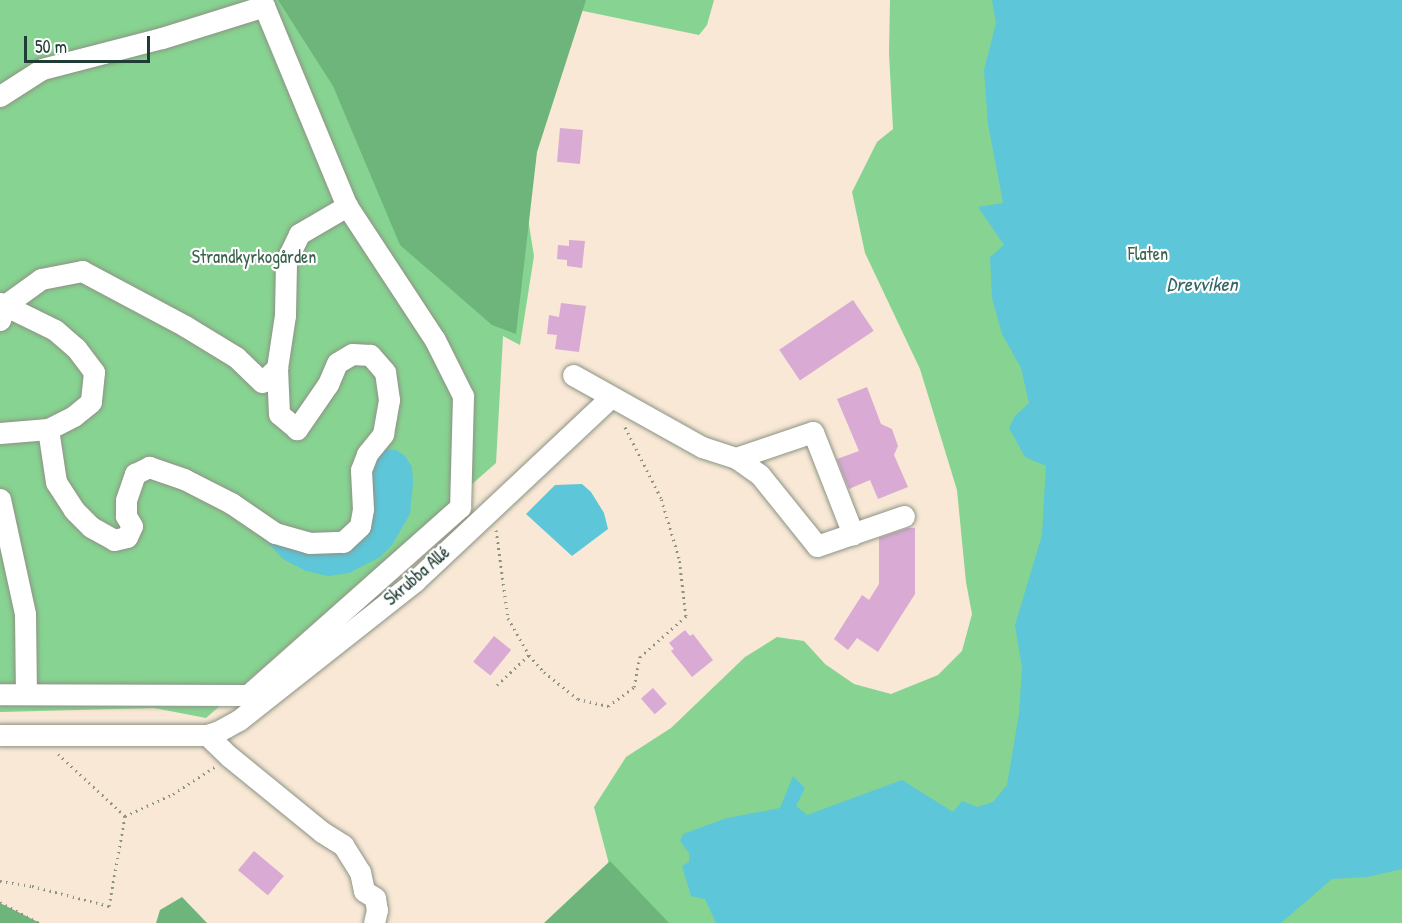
<!DOCTYPE html>
<html>
<head>
<meta charset="utf-8">
<style>
	body { margin:0 }
	#map { position:relative; width:1402px; height:923px; overflow:hidden; background:#f8e8d5; font-family:"Patrick Hand",sans-serif }
	div>[style] { position:absolute }
	[style*='--x'] { left:calc(var(--x)*1px); top:calc(var(--y)*1px); width:calc(var(--w)*1px); rotate:calc(var(--a)*1deg) }
	.green>* { inset:0; background:#87d391 }
	.forest>* { inset:0; background:#6db57b }
	.water>* { inset:0; background:#5dc6d8 }
	.building>* { inset:0; background:#d8aad4; transform-origin:0 0 }
	.path>* { height:3px; margin-top:-1.5px; transform-origin:0; background:repeating-linear-gradient(90deg,#8c9284 0 1.5px,transparent 0 6px) }
	.roads { filter:drop-shadow(0 0 2px #8c9284) drop-shadow(0 0 2px #8c9284) }
	.minor>* { height:21px; margin:-10.5px; padding:0 10.5px; transform-origin:10.5px; border-radius:10.5px; background:#fff }
	span { translate:-50% -50%; white-space:nowrap; text-align:center; line-height:1.15; -webkit-text-stroke:4.5px #fff; paint-order:stroke }
	.park-label { font-size:18px; color:#39624b }
	.street-label { font-size:18px; color:#1f3d34 }
	.water-label { font-size:20px; color:#326665; font-style:italic }
	.scale { position:absolute; left:24px; top:36px; width:126px; height:27px; box-sizing:border-box; border:3px solid #1f3d34; border-top:0; padding-left:8px; font-size:18px; line-height:21px; white-space:nowrap; color:#1f3d34; -webkit-text-stroke:4px #fff; paint-order:stroke }
</style>
</head>
<body>
<div id="map">
	<div class="green">
		<div style="clip-path:polygon(0 0,714px 0,707px 25px,699px 35px,564px 7px,523px 187px,534px 256px,520px 345px,503px 336px,496px 463px,206px 718px,154px 708px,0 712px)"></div>
		<div style="clip-path:polygon(890px 0,1402px 0,1402px 923px,636px 923px,609px 864px,594px 807px,626px 757px,671px 728px,745px 657px,777px 637px,804px 641px,825px 664px,854px 684px,891px 694px,938px 675px,962px 651px,972px 614px,966px 582px,957px 490px,920px 369px,865px 253px,852px 192px,877px 142px,893px 129px,889px 53px)"></div>
	</div>
	<div class="forest">
		<div style="clip-path:polygon(278px 0,586px 0,537px 152px,516px 334px,492px 325px,400px 245px,333px 86px)"></div>
		<div style="clip-path:polygon(610px 861px,669px 923px,544px 923px)"></div>
		<div style="clip-path:polygon(182px 897px,207px 923px,156px 923px,160px 910px)"></div>
		<div style="clip-path:polygon(0 903px,40px 923px,0 923px)"></div>
	</div>
	<div class="water">
		<div style="clip-path:polygon(992px 0,1402px 0,1402px 869px,1367px 877px,1332px 879px,1281px 923px,716px 923px,705px 899px,691px 896px,682px 866px,689px 862px,689px 853px,680px 841px,683px 834px,727px 818px,780px 808px,793px 776px,805px 788px,796px 806px,807px 815px,902px 780px,953px 812px,962px 801px,977px 807px,993px 802px,1007px 785px,1019px 714px,1022px 669px,1015px 625px,1042px 535px,1046px 466px,1025px 457px,1009px 428px,1015px 416px,1029px 403px,1021px 368px,1002px 334px,992px 298px,990px 257px,1004px 245px,978px 207px,1003px 203px,988px 124px,984px 70px,996px 23px)"></div>
		<div style="clip-path:polygon(381px 449px,396px 450px,405px 456px,412px 467px,413px 484px,410px 514px,392px 545px,380px 557px,349px 573px,328px 576px,306px 571px,283px 559px,258px 532px,355px 538px,365px 468px)"></div>
		<div style="clip-path:polygon(582px 484px,591px 492px,604px 513px,608px 529px,572px 556px,526px 514px,555px 485px)"></div>
	</div>
	<div class="building">
		<div style="left:560px;top:128px;width:23px;height:34px;rotate:5deg"></div>
		<div style="clip-path:polygon(569px 240px,585px 241px,582px 268px,567px 266px,567px 260px,557px 259px,558px 245px,569px 246px)"></div>
		<div style="left:853px;top:300px;width:37px;height:89px;rotate:56deg"></div>
		<div style="clip-path:polygon(561px 303px,586px 306px,579px 352px,555px 349px,557px 335px,547px 334px,549px 315px,559px 317px)"></div>
		<div style="clip-path:polygon(867px 387px,881px 424px,892px 429px,898px 446px,894px 455px,908px 487px,878px 499px,870px 480px,849px 489px,837px 459px,859px 451px,837px 399px)"></div>
		<div style="clip-path:polygon(908px 528px,915px 528px,915px 594px,878px 652px,857px 638px,848px 650px,834px 639px,862px 595px,869px 600px,879px 584px,879px 538px)"></div>
		<div style="clip-path:polygon(685px 630px,690px 636px,693px 634px,713px 660px,692px 677px,671px 651px,674px 649px,669px 643px)"></div>
		<div style="left:494px;top:636px;width:22px;height:33px;rotate:39deg"></div>
		<div style="left:653px;top:688px;width:21px;height:16px;rotate:49deg"></div>
		<div style="left:254px;top:851px;width:39px;height:25px;rotate:40deg"></div>
	</div>
	<div class="path">
		<div style="--x:496;--y:530;--w:89;--a:82.2"></div>
		<div style="--x:508;--y:618;--w:43;--a:60.4"></div>
		<div style="--x:529;--y:655;--w:23;--a:49"></div>
		<div style="--x:544;--y:672;--w:43;--a:38.5"></div>
		<div style="--x:578;--y:699;--w:31;--a:13"></div>
		<div style="--x:608;--y:706;--w:32;--a:-36"></div>
		<div style="--x:634;--y:687;--w:31;--a:-79"></div>
		<div style="--x:640;--y:657;--w:62;--a:-41.7"></div>
		<div style="--x:686;--y:616;--w:58;--a:-96.9"></div>
		<div style="--x:679;--y:558;--w:63;--a:-106.7"></div>
		<div style="--x:661;--y:498;--w:82;--a:-116.9"></div>
		<div style="--x:497;--y:685;--w:44;--a:-43.2"></div>
		<div style="--x:125;--y:816;--w:53;--a:-24.6"></div>
		<div style="--x:173;--y:794;--w:51;--a:-33.1"></div>
		<div style="--x:0;--y:881;--w:32;--a:9"></div>
		<div style="--x:32;--y:886;--w:80;--a:14.6"></div>
		<div style="--x:109;--y:906;--w:91;--a:-79.9"></div>
		<div style="--x:125;--y:816;--w:91;--a:-137.2"></div>
		<div style="--x:0;--y:902;--w:44;--a:28.3"></div>
	</div>
	<div class="roads">
		<div class="minor">
			<div style="--x:0;--y:96;--w:50;--a:-32.7"></div>
			<div style="--x:42;--y:69;--w:124;--a:-14.5"></div>
			<div style="--x:162;--y:38;--w:107;--a:-17.4"></div>
			<div style="--x:264;--y:6;--w:217;--a:67.5"></div>
			<div style="--x:347;--y:206;--w:160;--a:56.7"></div>
			<div style="--x:435;--y:340;--w:63;--a:63.4"></div>
			<div style="--x:463;--y:396;--w:111;--a:91.5"></div>
			<div style="--x:460;--y:507;--w:283;--a:138.4"></div>
			<div style="--x:248;--y:695;--w:248;--a:-179.8"></div>
			<div style="--x:0;--y:303;--w:61;--a:26.1"></div>
			<div style="--x:55;--y:330;--w:28;--a:41"></div>
			<div style="--x:76;--y:348;--w:30;--a:53"></div>
			<div style="--x:94;--y:372;--w:30;--a:96"></div>
			<div style="--x:91;--y:402;--w:22;--a:141"></div>
			<div style="--x:74;--y:416;--w:29;--a:153"></div>
			<div style="--x:48;--y:429;--w:48;--a:175.2"></div>
			<div style="--x:0;--y:320;--w:16;--a:-72"></div>
			<div style="--x:5;--y:305;--w:44;--a:-35.8"></div>
			<div style="--x:41;--y:279;--w:42;--a:-11"></div>
			<div style="--x:82;--y:271;--w:117;--a:28.1"></div>
			<div style="--x:185;--y:326;--w:60;--a:31.3"></div>
			<div style="--x:236;--y:357;--w:36;--a:44"></div>
			<div style="--x:262;--y:382;--w:21;--a:-43"></div>
			<div style="--x:277;--y:368;--w:54;--a:-81.4"></div>
			<div style="--x:285;--y:315;--w:54;--a:-88.9"></div>
			<div style="--x:286;--y:261;--w:30;--a:-64"></div>
			<div style="--x:299;--y:234;--w:56;--a:-30.3"></div>
			<div style="--x:573;--y:375;--w:148;--a:29.2"></div>
			<div style="--x:702;--y:447;--w:36;--a:18"></div>
			<div style="--x:736;--y:458;--w:29;--a:35"></div>
			<div style="--x:760;--y:475;--w:91;--a:51.2"></div>
			<div style="--x:817;--y:546;--w:92;--a:-19"></div>
			<div style="--x:48;--y:429;--w:54;--a:81.4"></div>
			<div style="--x:56;--y:482;--w:33;--a:57"></div>
			<div style="--x:74;--y:510;--w:24;--a:45"></div>
			<div style="--x:91;--y:527;--w:26;--a:29"></div>
			<div style="--x:114;--y:540;--w:13;--a:-13"></div>
			<div style="--x:127;--y:537;--w:12;--a:-66"></div>
			<div style="--x:132;--y:526;--w:12;--a:-121"></div>
			<div style="--x:126;--y:516;--w:16;--a:-90"></div>
			<div style="--x:126;--y:500;--w:28;--a:-71"></div>
			<div style="--x:135;--y:474;--w:16;--a:-27"></div>
			<div style="--x:149;--y:467;--w:37;--a:19"></div>
			<div style="--x:184;--y:479;--w:53;--a:27.1"></div>
			<div style="--x:231;--y:503;--w:53;--a:34.3"></div>
			<div style="--x:275;--y:533;--w:35;--a:16"></div>
			<div style="--x:309;--y:543;--w:34;--a:-2"></div>
			<div style="--x:343;--y:542;--w:23;--a:-43"></div>
			<div style="--x:360;--y:526;--w:17;--a:-80"></div>
			<div style="--x:363;--y:509;--w:39;--a:-93"></div>
			<div style="--x:361;--y:470;--w:17;--a:-69"></div>
			<div style="--x:367;--y:454;--w:26;--a:-51"></div>
			<div style="--x:383;--y:434;--w:35;--a:-80"></div>
			<div style="--x:389;--y:400;--w:28;--a:-98"></div>
			<div style="--x:385;--y:372;--w:23;--a:-131"></div>
			<div style="--x:370;--y:355;--w:18;--a:-177"></div>
			<div style="--x:352;--y:354;--w:17;--a:149"></div>
			<div style="--x:337;--y:363;--w:23;--a:113"></div>
			<div style="--x:328;--y:384;--w:55;--a:124.6"></div>
			<div style="--x:297;--y:429;--w:23;--a:-140"></div>
			<div style="--x:279;--y:414;--w:46;--a:-92.5"></div>
			<div style="--x:736;--y:458;--w:81;--a:-18.7"></div>
			<div style="--x:813;--y:432;--w:110;--a:68.6"></div>
			<div style="--x:0;--y:499;--w:118;--a:77.7"></div>
			<div style="--x:25;--y:614;--w:80;--a:89.3"></div>
			<div style="--x:0;--y:735;--w:207;--a:0"></div>
			<div style="--x:207;--y:735;--w:13;--a:-18"></div>
			<div style="--x:219;--y:731;--w:23;--a:-29"></div>
			<div style="--x:239;--y:720;--w:224;--a:-38.3"></div>
			<div style="--x:415;--y:581;--w:269;--a:-43.2"></div>
			<div style="--x:207;--y:735;--w:32;--a:44"></div>
			<div style="--x:230;--y:757;--w:119;--a:39.2"></div>
			<div style="--x:322;--y:832;--w:25;--a:32"></div>
			<div style="--x:343;--y:845;--w:32;--a:58"></div>
			<div style="--x:360;--y:872;--w:19;--a:78"></div>
			<div style="--x:364;--y:891;--w:13;--a:32"></div>
			<div style="--x:375;--y:898;--w:12;--a:81"></div>
			<div style="--x:377;--y:910;--w:13;--a:103"></div>
		</div>
	</div>
	<div class="park-label">
		<span style="left:1148px;top:254px">Flaten</span>
		<span style="left:254px;top:257px">Strandkyrkogården</span>
	</div>
	<div class="street-label">
		<span style="left:417px;top:576px;rotate:-41deg">Skrubba Allé</span>
	</div>
	<div class="water-label">
		<span style="left:1202px;top:283px">Drevviken</span>
	</div>
	<div class="scale">50 m</div>
</div>
</body>
</html>
